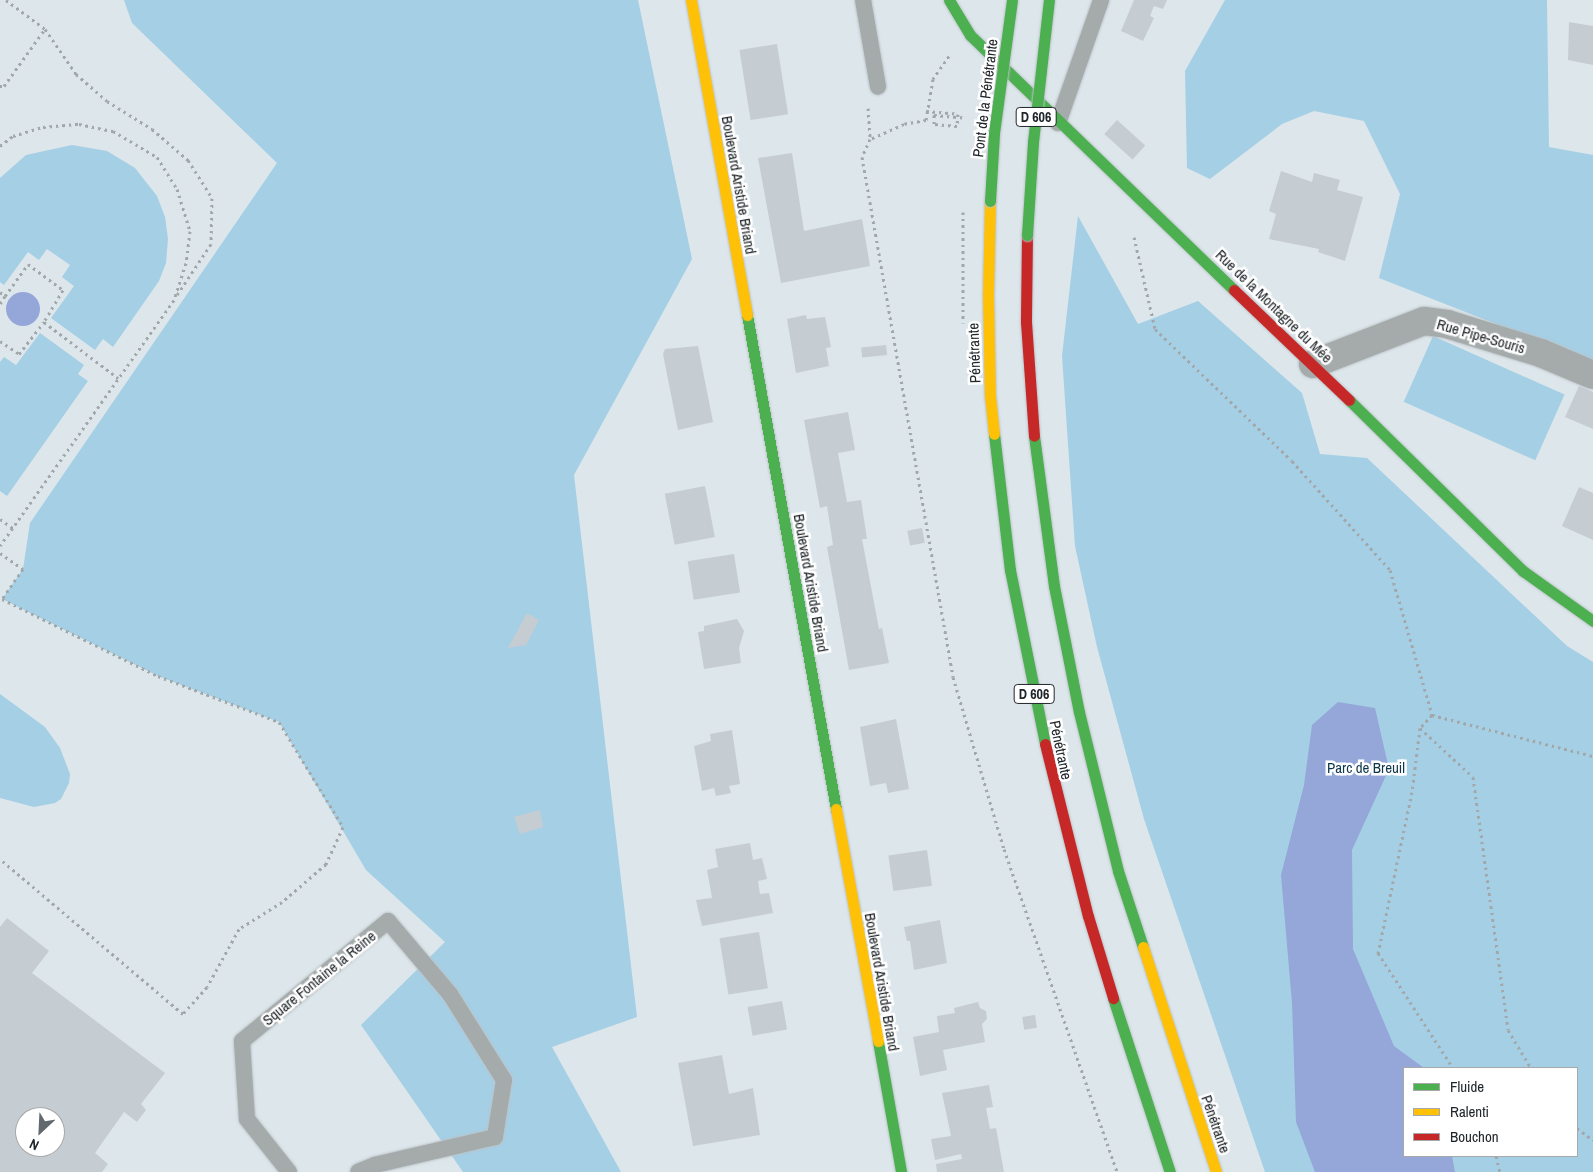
<!DOCTYPE html>
<html>
<head>
<meta charset="utf-8">
<style>
	body { margin:0 }
	#map { position:relative; width:1593px; height:1172px; overflow:hidden; background:#dce6eb; font-family:"Archivo Narrow",sans-serif }
	div>[style] { position:absolute }
	[style*='--x'] { left:calc(var(--x)*1px); top:calc(var(--y)*1px); width:calc(var(--w)*1px); rotate:calc(var(--a)*1deg) }
	.green>* { inset:0; background:#a5cfe5; transform-origin:0 0 }
	.water>* { inset:0; background:#95a6d9 }
	.round { border-radius:50% }
	.building>* { inset:0; background:#c6cdd2; transform-origin:0 0 }
	.path>* { height:3px; margin-top:-1.5px; transform-origin:0; background:repeating-linear-gradient(90deg,#a2a7aa 0 2.5px,transparent 0 6.5px) }
	.roads { filter:drop-shadow(0 0 1px #bcc3c7) drop-shadow(0 0 1px #bcc3c7) }
	.lane>* { height:16px; margin:-8px; padding:0 8px; transform-origin:8px; border-radius:8px; background:#a5aaab }
	.street>* { height:28px; margin:-14px; padding:0 14px; transform-origin:14px; border-radius:14px; background:#a5aaab }
	.fast>* { height:11px; margin:-5.5px; padding:0 5.5px; transform-origin:5.5px; border-radius:5.5px; background:#4caf50 }
	.slow>* { height:11px; margin:-5.5px; padding:0 5.5px; transform-origin:5.5px; border-radius:5.5px; background:#ffc107 }
	.jam>* { height:11px; margin:-5.5px; padding:0 5.5px; transform-origin:5.5px; border-radius:5.5px; background:#c62828 }
	.path-bridge>* { height:3px; margin-top:-1.5px; transform-origin:0; background:repeating-linear-gradient(90deg,#a2a7aa 0 2.5px,transparent 0 6.5px) }
	.bridges { filter:drop-shadow(0 0 1px #bcc3c7) drop-shadow(0 0 1px #bcc3c7) }
	.fast-bridge>* { height:11px; margin:-5.5px; padding:0 5.5px; transform-origin:5.5px; border-radius:5.5px; background:#4caf50 }
	span { translate:-50% -50%; white-space:nowrap; text-align:center; line-height:1.15; -webkit-text-stroke:5px #fff; paint-order:stroke }
	.shield-label span { padding:1px 4px; background:#fff; border:1px solid; border-radius:4px; -webkit-text-stroke-width:0 }
	.shield-label { font-size:14px; color:#20262a; font-weight:700 }
	.street-label { font-size:15px; color:#20262a }
	.park-label { font-size:15px; color:#0f374a }
	.legend { position:absolute; left:1403px; top:1067px; width:175px; height:90px; box-sizing:border-box; background:#fff; border:1px solid #a6a8aa; margin:0; padding:6px 9px; list-style:none; font-size:15px; color:#20262a }
	.legend li { display:flex; align-items:center; gap:10px; height:25px }
	.legend b { width:25px; border:1px solid #a6a8aa }
	.north { position:absolute; left:15px; top:1107px; width:50px; height:50px; box-sizing:border-box; background:#fff; border:1px solid #a6a8aa; border-radius:50%; rotate:205deg; font-size:14px; font-weight:700; line-height:20px; text-align:center; color:#20262a }
	.north::after { content:''; display:block; margin:auto; width:18px; height:22px; background:#62696e; clip-path:polygon(50% 0,100% 100%,50% 72%,0 100%) }
</style>
</head>
<body>
<div id="map">
	<div class="green">
		<div style="clip-path:polygon(124px 0,638px 0,692px 259px,574px 475px,637px 1017px,552px 1047px,621px 1172px,463px 1172px,361px 1025px,445px 942px,366px 870px,279px 722px,158px 676px,2px 599px,23px 569px,30px 523px,277px 163px,132px 23px)"></div>
		<div style="clip-path:polygon(1225px 0,1547px 0,1549px 147px,1593px 155px,1593px 362px,1379px 278px,1400px 194px,1364px 121px,1314px 111px,1282px 124px,1210px 179px,1187px 168px,1185px 71px)"></div>
		<div style="clip-path:polygon(72px 145px,107px 151px,135px 168px,157px 196px,165px 217px,168px 239px,166px 263px,159px 281px,113px 347px,103px 339px,95px 350px,51px 318px,74px 286px,62px 277px,70px 265px,47px 249px,39px 260px,28px 252px,4px 285px,0 282px,0 178px,26px 155px)"></div>
		<div style="clip-path:polygon(evenodd,1078px 216px,1138px 324px,1198px 301px,1302px 393px,1320px 454px,1367px 458px,1567px 646px,1593px 662px,1593px 1172px,1265px 1172px,1144px 819px,1097px 647px,1075px 546px,1062px 356px,1078px 216px,1404px 1068px,1577px 1068px,1577px 1156px,1404px 1156px,1404px 1068px)"></div>
		<div style="clip-path:polygon(40px 333px,84px 365px,78px 374px,88px 381px,7px 496px,0 491px,0 362px,4px 357px,16px 365px)"></div>
		<div style="left:1433px;top:336px;width:144px;height:72px;rotate:24deg"></div>
		<div style="clip-path:polygon(0 694px,45px 727px,60px 748px,70px 774px,69px 783px,61px 799px,55px 803px,34px 807px,0 798px)"></div>
	</div>
	<div class="water">
		<div class="round" style="left:6px;top:292px;width:34px;height:34px"></div>
		<div style="clip-path:polygon(1338px 702px,1375px 708px,1389px 769px,1352px 850px,1353px 949px,1394px 1046px,1424px 1068px,1404px 1068px,1404px 1156px,1452px 1156px,1455px 1172px,1315px 1172px,1296px 1122px,1292px 1003px,1281px 875px,1304px 785px,1312px 725px)"></div>
	</div>
	<div class="building">
		<div style="clip-path:polygon(1134px 0,1167px 0,1163px 9px,1154px 6px,1150px 16px,1154px 18px,1143px 41px,1121px 31px)"></div>
		<div style="clip-path:polygon(1569px 22px,1593px 26px,1593px 65px,1568px 60px)"></div>
		<div style="left:777px;top:44px;width:71px;height:38px;rotate:81deg"></div>
		<div style="left:1117px;top:120px;width:38px;height:19px;rotate:42deg"></div>
		<div style="clip-path:polygon(792px 153px,804px 231px,862px 219px,870px 266px,781px 283px,758px 158px)"></div>
		<div style="clip-path:polygon(1281px 171px,1312px 182px,1314px 173px,1340px 180px,1337px 190px,1363px 197px,1345px 261px,1318px 252px,1319px 249px,1269px 239px,1276px 214px,1269px 211px)"></div>
		<div style="clip-path:polygon(806px 315px,807px 319px,825px 317px,831px 347px,826px 348px,829px 366px,796px 373px,787px 319px)"></div>
		<div style="left:886px;top:345px;width:10px;height:25px;rotate:84deg"></div>
		<div style="clip-path:polygon(698px 346px,713px 422px,678px 430px,663px 354px,665px 349px)"></div>
		<div style="clip-path:polygon(1579px 386px,1593px 392px,1593px 429px,1565px 417px)"></div>
		<div style="clip-path:polygon(848px 412px,855px 450px,838px 453px,847px 502px,861px 500px,867px 539px,862px 539px,879px 629px,882px 628px,889px 663px,849px 670px,827px 547px,833px 545px,827px 506px,820px 508px,804px 420px)"></div>
		<div style="left:705px;top:486px;width:52px;height:41px;rotate:79deg"></div>
		<div style="clip-path:polygon(1579px 487px,1593px 493px,1593px 540px,1562px 526px)"></div>
		<div style="left:922px;top:528px;width:15px;height:15px;rotate:79deg"></div>
		<div style="left:734px;top:554px;width:39px;height:47px;rotate:81deg"></div>
		<div style="clip-path:polygon(527px 613px,539px 620px,526px 645px,508px 648px)"></div>
		<div style="clip-path:polygon(737px 619px,744px 631px,739px 648px,741px 663px,704px 669px,698px 632px,704px 631px,704px 626px)"></div>
		<div style="clip-path:polygon(896px 719px,909px 789px,888px 793px,886px 783px,870px 786px,860px 727px)"></div>
		<div style="clip-path:polygon(732px 730px,740px 784px,729px 786px,731px 793px,716px 796px,714px 788px,702px 791px,694px 746px,711px 741px,710px 734px)"></div>
		<div style="clip-path:polygon(540px 810px,543px 827px,520px 834px,514px 817px)"></div>
		<div style="clip-path:polygon(750px 843px,753px 860px,762px 858px,767px 879px,758px 881px,760px 894px,769px 893px,773px 913px,702px 926px,696px 900px,712px 898px,707px 870px,718px 867px,715px 849px)"></div>
		<div style="left:927px;top:850px;width:36px;height:39px;rotate:82deg"></div>
		<div style="clip-path:polygon(evenodd,7px 918px,49px 951px,32px 973px,165px 1073px,141px 1104px,146px 1110px,137px 1122px,124px 1112px,95px 1153px,108px 1164px,102px 1172px,0 1172px,0 927px,7px 918px,25px 1117px,55px 1117px,55px 1147px,25px 1147px,25px 1117px)"></div>
		<div style="clip-path:polygon(940px 920px,947px 963px,914px 970px,910px 941px,907px 941px,904px 927px)"></div>
		<div style="left:759px;top:932px;width:57px;height:40px;rotate:81deg"></div>
		<div style="left:782px;top:1001px;width:29px;height:35px;rotate:80deg"></div>
		<div style="clip-path:polygon(978px 1002px,980px 1008px,986px 1011px,987px 1019px,982px 1024px,985px 1042px,943px 1050px,947px 1070px,920px 1076px,913px 1037px,939px 1032px,937px 1016px,955px 1013px,954px 1008px)"></div>
		<div style="left:1035px;top:1015px;width:13px;height:13px;rotate:81deg"></div>
		<div style="clip-path:polygon(722px 1055px,729px 1094px,753px 1088px,760px 1135px,693px 1146px,678px 1063px)"></div>
		<div style="clip-path:polygon(989px 1085px,993px 1107px,986px 1108px,990px 1129px,996px 1128px,1004px 1172px,937px 1172px,936px 1164px,962px 1159px,961px 1154px,935px 1160px,931px 1139px,951px 1136px,942px 1093px)"></div>
	</div>
	<div class="path">
		<div style="--x:6;--y:0;--w:49;--a:36.6"></div>
		<div style="--x:45;--y:29;--w:55;--a:55.4"></div>
		<div style="--x:76;--y:74;--w:41;--a:41.1"></div>
		<div style="--x:107;--y:101;--w:53;--a:31.9"></div>
		<div style="--x:152;--y:129;--w:48;--a:40.7"></div>
		<div style="--x:188;--y:160;--w:45;--a:57.7"></div>
		<div style="--x:212;--y:198;--w:46;--a:91.2"></div>
		<div style="--x:211;--y:244;--w:61;--a:123.7"></div>
		<div style="--x:949;--y:56;--w:28;--a:125"></div>
		<div style="--x:933;--y:79;--w:42;--a:99.7"></div>
		<div style="--x:926;--y:120;--w:22;--a:170"></div>
		<div style="--x:904;--y:124;--w:37;--a:156"></div>
		<div style="--x:870;--y:139;--w:20;--a:114"></div>
		<div style="--x:862;--y:157;--w:528;--a:80.07"></div>
		<div style="--x:953;--y:677;--w:179;--a:73.5"></div>
		<div style="--x:1004;--y:849;--w:342;--a:70.7"></div>
		<div style="--x:0;--y:86;--w:4;--a:0"></div>
		<div style="--x:4;--y:86;--w:70;--a:-54.3"></div>
		<div style="--x:868;--y:108;--w:31;--a:86"></div>
		<div style="--x:926;--y:111;--w:32;--a:5"></div>
		<div style="--x:958;--y:114;--w:12;--a:95"></div>
		<div style="--x:957;--y:126;--w:23;--a:-175"></div>
		<div style="--x:934;--y:124;--w:9;--a:-90"></div>
		<div style="--x:934;--y:115;--w:32;--a:5"></div>
		<div style="--x:0;--y:146;--w:16;--a:-38"></div>
		<div style="--x:13;--y:136;--w:31;--a:-17"></div>
		<div style="--x:43;--y:127;--w:36;--a:-5"></div>
		<div style="--x:79;--y:124;--w:35;--a:12"></div>
		<div style="--x:113;--y:131;--w:51;--a:30.6"></div>
		<div style="--x:157;--y:157;--w:38;--a:58"></div>
		<div style="--x:177;--y:189;--w:44;--a:72.8"></div>
		<div style="--x:190;--y:231;--w:32;--a:97"></div>
		<div style="--x:186;--y:263;--w:39;--a:108"></div>
		<div style="--x:174;--y:300;--w:301;--a:125.3"></div>
		<div style="--x:1134;--y:237;--w:94;--a:77.1"></div>
		<div style="--x:1155;--y:329;--w:190;--a:43.9"></div>
		<div style="--x:1292;--y:461;--w:147;--a:48"></div>
		<div style="--x:1390;--y:570;--w:151;--a:73.8"></div>
		<div style="--x:1432;--y:715;--w:18;--a:133"></div>
		<div style="--x:1420;--y:728;--w:64;--a:97.1"></div>
		<div style="--x:1412;--y:792;--w:165;--a:101.9"></div>
		<div style="--x:1378;--y:953;--w:137;--a:56.9"></div>
		<div style="--x:0;--y:292;--w:6;--a:39"></div>
		<div style="--x:5;--y:296;--w:9;--a:122"></div>
		<div style="--x:5;--y:296;--w:39;--a:-54"></div>
		<div style="--x:28;--y:264;--w:44;--a:36.6"></div>
		<div style="--x:63;--y:290;--w:37;--a:121"></div>
		<div style="--x:0;--y:341;--w:23;--a:34"></div>
		<div style="--x:19;--y:354;--w:41;--a:-52"></div>
		<div style="--x:44;--y:322;--w:93;--a:37.1"></div>
		<div style="--x:0;--y:519;--w:16;--a:35"></div>
		<div style="--x:0;--y:553;--w:28;--a:35"></div>
		<div style="--x:23;--y:569;--w:37;--a:125"></div>
		<div style="--x:2;--y:599;--w:174;--a:26.3"></div>
		<div style="--x:158;--y:676;--w:129;--a:20.8"></div>
		<div style="--x:279;--y:722;--w:123;--a:58.6"></div>
		<div style="--x:343;--y:827;--w:41;--a:114.7"></div>
		<div style="--x:326;--y:864;--w:58;--a:139.2"></div>
		<div style="--x:282;--y:902;--w:51;--a:147.9"></div>
		<div style="--x:239;--y:929;--w:66;--a:118.9"></div>
		<div style="--x:207;--y:987;--w:36;--a:132"></div>
		<div style="--x:183;--y:1014;--w:240;--a:-139.7"></div>
		<div style="--x:1432;--y:715;--w:166;--a:14.3"></div>
		<div style="--x:1420;--y:728;--w:72;--a:42.8"></div>
		<div style="--x:1473;--y:777;--w:255;--a:82.1"></div>
		<div style="--x:1508;--y:1030;--w:44;--a:58.8"></div>
		<div style="--x:1577;--y:1128;--w:20;--a:37"></div>
		<div style="--x:1496;--y:1156;--w:16;--a:76"></div>
	</div>
	<div class="roads">
		<div class="lane">
			<div style="--x:863;--y:0;--w:88;--a:80.2"></div>
			<div style="--x:1058;--y:123;--w:130;--a:-70.7"></div>
			<div style="--x:289;--y:1172;--w:68;--a:-128.4"></div>
			<div style="--x:247;--y:1119;--w:78;--a:-93.7"></div>
			<div style="--x:242;--y:1041;--w:189;--a:-39.4"></div>
			<div style="--x:388;--y:921;--w:96;--a:49.7"></div>
			<div style="--x:450;--y:994;--w:102;--a:57.9"></div>
			<div style="--x:504;--y:1080;--w:58;--a:99"></div>
			<div style="--x:495;--y:1137;--w:123;--a:166.9"></div>
			<div style="--x:375;--y:1165;--w:18;--a:158"></div>
		</div>
		<div class="street">
			<div style="--x:1313;--y:364;--w:119;--a:-21.2"></div>
			<div style="--x:1424;--y:321;--w:23;--a:7"></div>
			<div style="--x:1447;--y:324;--w:98;--a:17.1"></div>
			<div style="--x:1541;--y:353;--w:56;--a:22.9"></div>
		</div>
		<div class="fast">
			<div style="--x:949;--y:0;--w:41;--a:59"></div>
			<div style="--x:970;--y:35;--w:367;--a:44"></div>
			<div style="--x:747;--y:315;--w:502;--a:79.79"></div>
			<div style="--x:1349;--y:400;--w:244;--a:44.5"></div>
			<div style="--x:1523;--y:571;--w:86;--a:35.5"></div>
			<div style="--x:994;--y:434;--w:137;--a:83.3"></div>
			<div style="--x:1010;--y:570;--w:177;--a:78.6"></div>
			<div style="--x:1034;--y:436;--w:151;--a:82.4"></div>
			<div style="--x:1054;--y:586;--w:128;--a:78.8"></div>
			<div style="--x:1079;--y:712;--w:164;--a:76.2"></div>
			<div style="--x:1118;--y:871;--w:80;--a:71.8"></div>
			<div style="--x:1113;--y:998;--w:183;--a:71.9"></div>
			<div style="--x:878;--y:1041;--w:133;--a:80"></div>
		</div>
		<div class="slow">
			<div style="--x:691;--y:0;--w:320;--a:79.9"></div>
			<div style="--x:990;--y:201;--w:93;--a:91.2"></div>
			<div style="--x:988;--y:294;--w:102;--a:88.9"></div>
			<div style="--x:990;--y:396;--w:38;--a:84"></div>
			<div style="--x:836;--y:809;--w:236;--a:79.7"></div>
			<div style="--x:1143;--y:947;--w:237;--a:72"></div>
		</div>
		<div class="jam">
			<div style="--x:1027;--y:235;--w:87;--a:90.7"></div>
			<div style="--x:1026;--y:322;--w:114;--a:86"></div>
			<div style="--x:1234;--y:290;--w:159;--a:43.7"></div>
			<div style="--x:1045;--y:744;--w:177;--a:76"></div>
			<div style="--x:1088;--y:916;--w:86;--a:73"></div>
		</div>
	</div>
	<div class="path-bridge">
		<div style="--x:963;--y:212;--w:111;--a:90"></div>
	</div>
	<div class="bridges">
		<div class="fast-bridge">
			<div style="--x:990;--y:201;--w:68;--a:-86.6"></div>
			<div style="--x:994;--y:133;--w:134;--a:-82.3"></div>
			<div style="--x:1027;--y:235;--w:93;--a:-86.3"></div>
			<div style="--x:1033;--y:142;--w:143;--a:-83.6"></div>
		</div>
	</div>
	<div class="shield-label">
		<span style="left:1036px;top:117px">D 606</span>
		<span style="left:1034px;top:694px">D 606</span>
	</div>
	<div class="street-label">
		<span style="left:985px;top:98px;rotate:-83deg">Pont de la Pénétrante</span>
		<span style="left:739px;top:185px;rotate:80deg">Boulevard Aristide Briand</span>
		<span style="left:1274px;top:306px;rotate:44deg">Rue de la Montagne du Mée</span>
		<span style="left:1481px;top:336px;rotate:16deg">Rue Pipe-Souris</span>
		<span style="left:974px;top:353px;rotate:-92deg">Pénétrante</span>
		<span style="left:811px;top:583px;rotate:80deg">Boulevard Aristide Briand</span>
		<span style="left:1061px;top:750px;rotate:78deg">Pénétrante</span>
		<span style="left:319px;top:978px;rotate:-39deg">Square Fontaine la Reine</span>
		<span style="left:882px;top:982px;rotate:80deg">Boulevard Aristide Briand</span>
		<span style="left:1216px;top:1124px;rotate:71deg">Pénétrante</span>
	</div>
	<div class="park-label">
		<span style="left:1366px;top:768px">Parc de Breuil</span>
	</div>
	<ul class="legend">
	<li><b style="height:6px;background:#4caf50"></b>Fluide</li>
	<li><b style="height:6px;background:#ffc107"></b>Ralenti</li>
	<li><b style="height:6px;background:#c62828"></b>Bouchon</li>
	</ul>
	<div class="north">N</div>
</div>
</body>
</html>
